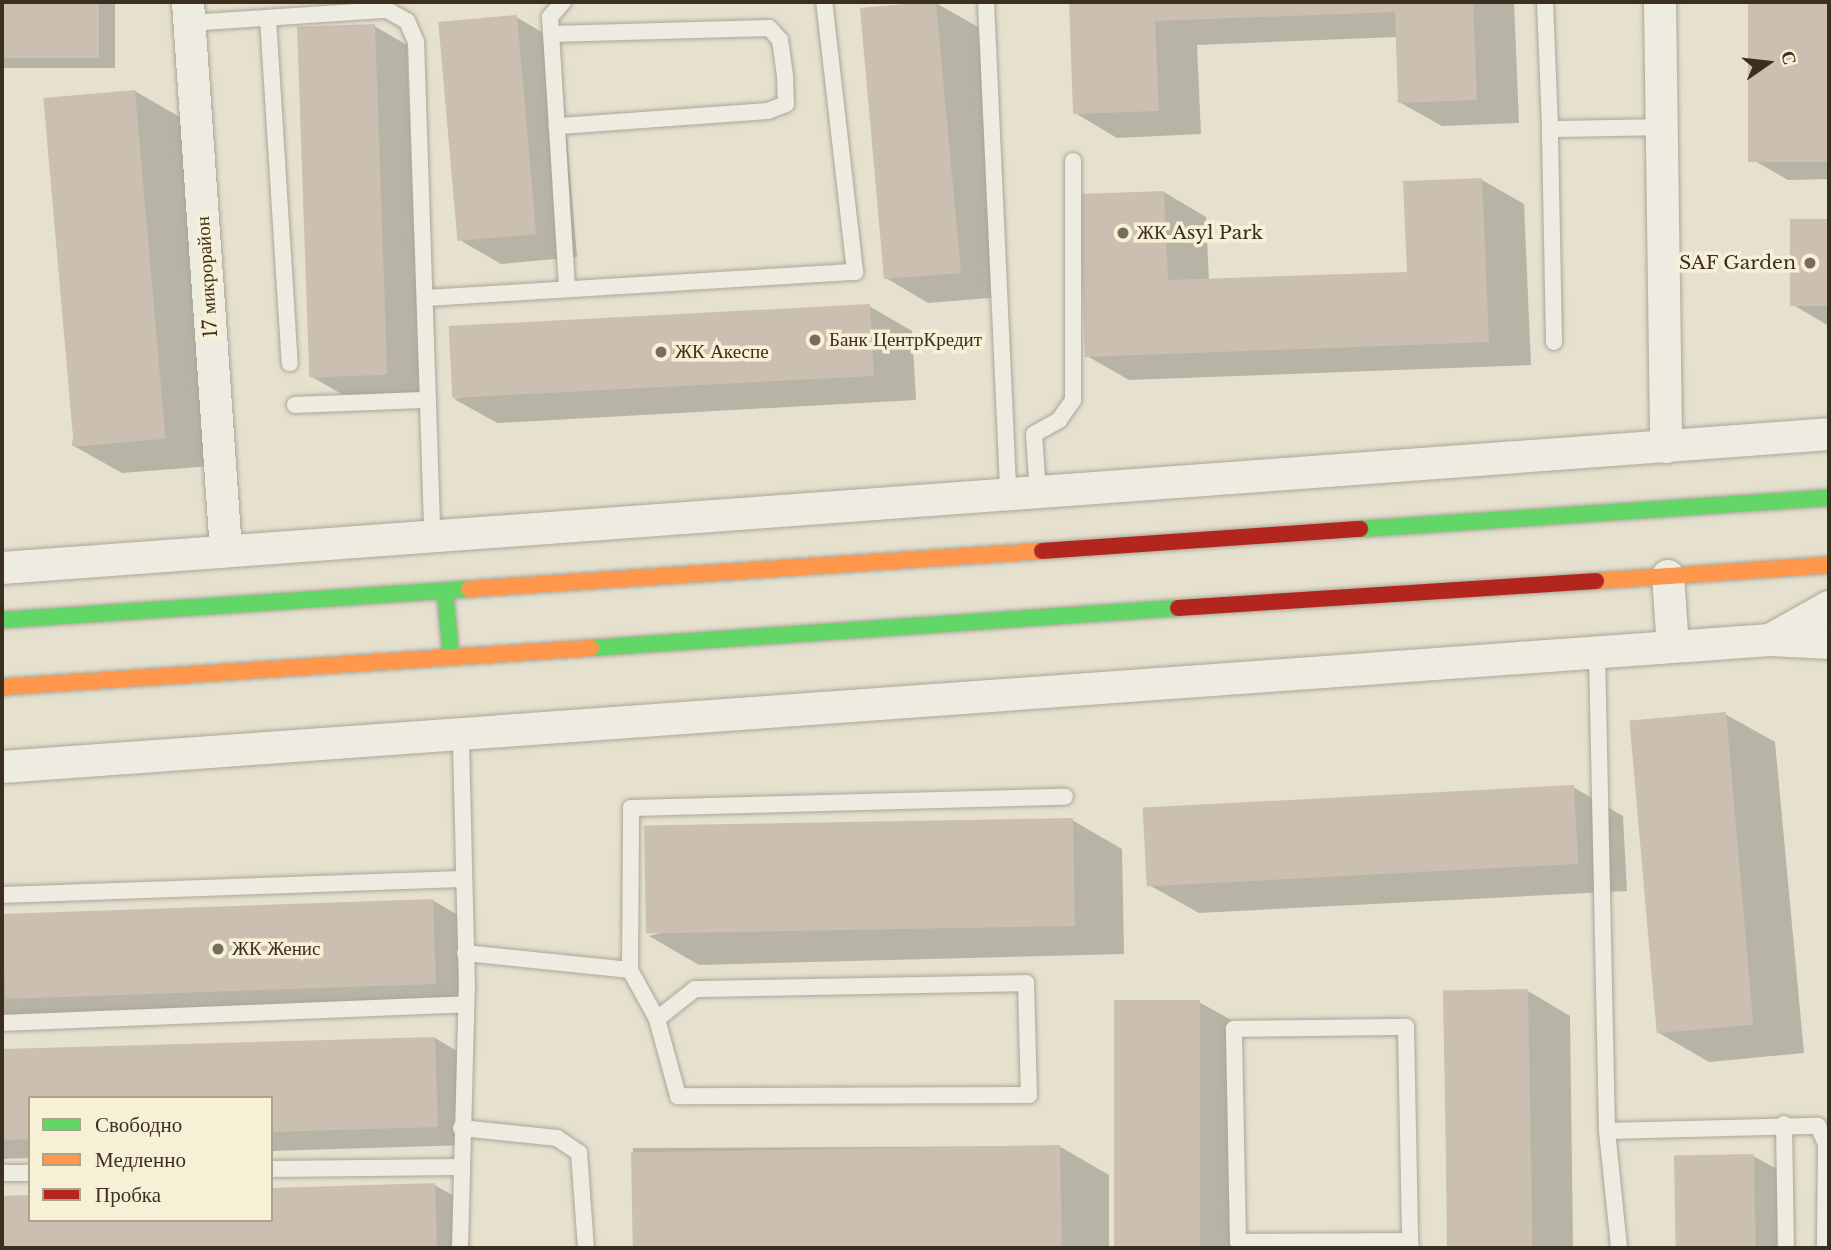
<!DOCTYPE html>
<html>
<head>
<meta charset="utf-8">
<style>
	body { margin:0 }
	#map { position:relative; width:1831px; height:1250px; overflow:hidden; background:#e6e1cf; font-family:"Libre Baskerville",serif }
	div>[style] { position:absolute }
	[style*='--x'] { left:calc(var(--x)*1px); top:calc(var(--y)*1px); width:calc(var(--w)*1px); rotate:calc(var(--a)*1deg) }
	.shadow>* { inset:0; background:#0003; transform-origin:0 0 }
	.building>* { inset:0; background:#cabfb0; transform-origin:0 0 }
	.roads { filter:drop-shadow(0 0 2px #aba698) drop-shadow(0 0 2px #aba698) }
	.lane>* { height:16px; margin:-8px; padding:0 8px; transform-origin:8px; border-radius:8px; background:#eeebe1 }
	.street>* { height:32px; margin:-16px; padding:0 16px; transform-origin:16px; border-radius:16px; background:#eeebe1 }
	.fast>* { height:16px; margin:-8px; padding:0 8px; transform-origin:8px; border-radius:8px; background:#63d668 }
	.slow>* { height:16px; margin:-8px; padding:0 8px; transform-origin:8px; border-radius:8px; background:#ff974d }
	.jam>* { height:16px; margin:-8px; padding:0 8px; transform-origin:8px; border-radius:8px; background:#b3261e }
	.dots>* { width:19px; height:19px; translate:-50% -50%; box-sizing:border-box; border:4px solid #f7f0d6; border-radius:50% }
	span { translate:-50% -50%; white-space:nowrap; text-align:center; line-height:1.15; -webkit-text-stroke:7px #f7f0d6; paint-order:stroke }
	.poi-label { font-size:19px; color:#3b2f1f }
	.left { translate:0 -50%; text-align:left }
	.right { translate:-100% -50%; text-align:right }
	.street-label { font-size:19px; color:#3b2f1f }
	.frame { position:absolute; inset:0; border:4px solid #3b2f1f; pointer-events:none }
	.legend { position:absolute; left:28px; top:1096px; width:245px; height:126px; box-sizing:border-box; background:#f7f0d6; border:2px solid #aca38d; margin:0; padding:9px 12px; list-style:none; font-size:21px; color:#3b2f1f }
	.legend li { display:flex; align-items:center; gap:14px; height:35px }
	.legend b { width:35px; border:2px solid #aca38d }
	.north { position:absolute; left:1733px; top:28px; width:70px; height:70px; -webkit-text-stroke:5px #f7f0d6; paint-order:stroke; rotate:76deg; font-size:19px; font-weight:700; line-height:28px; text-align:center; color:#3b2f1f }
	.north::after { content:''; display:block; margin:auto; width:24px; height:32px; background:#3b2f1f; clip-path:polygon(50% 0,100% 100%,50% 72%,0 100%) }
</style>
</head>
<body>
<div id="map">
	<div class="shadow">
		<div style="left:2px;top:2px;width:113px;height:66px"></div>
		<div style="clip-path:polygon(1071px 2px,1514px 2px,1519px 123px,1442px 126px,1399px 102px,1397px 37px,1197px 45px,1201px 134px,1117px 138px,1075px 113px)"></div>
		<div style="clip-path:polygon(1750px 2px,1829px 2px,1829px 179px,1788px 180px,1755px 161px)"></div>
		<div style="clip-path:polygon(936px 3px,978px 27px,1002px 297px,928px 303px,886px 278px)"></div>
		<div style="clip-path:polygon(516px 17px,559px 42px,577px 257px,501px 264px,458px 239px)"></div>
		<div style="clip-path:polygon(374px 26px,407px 45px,420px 393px,345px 396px,312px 377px)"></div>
		<div style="clip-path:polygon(135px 91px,185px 120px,212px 466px,122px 473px,72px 445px)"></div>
		<div style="clip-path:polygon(1482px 180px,1524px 204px,1531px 365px,1129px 380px,1087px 356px,1164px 192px,1206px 217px,1209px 281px,1409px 273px)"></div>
		<div style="clip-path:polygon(1829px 220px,1829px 326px,1795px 306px,1791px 222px)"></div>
		<div style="clip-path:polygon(869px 306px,912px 331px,916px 400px,497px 423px,454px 399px)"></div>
		<div style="clip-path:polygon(1725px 714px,1775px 742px,1804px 1053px,1709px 1062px,1659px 1033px)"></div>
		<div style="clip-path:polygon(1573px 787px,1623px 816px,1627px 891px,1199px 913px,1149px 885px)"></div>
		<div style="clip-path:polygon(1072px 820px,1122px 849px,1124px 954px,699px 965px,649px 936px)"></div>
		<div style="clip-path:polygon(432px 900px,465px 919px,468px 1001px,2px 1018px,2px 916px)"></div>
		<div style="clip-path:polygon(1528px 991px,1570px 1016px,1573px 1248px,1447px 1248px,1445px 992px)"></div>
		<div style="clip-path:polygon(1116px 1002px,1199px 1002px,1242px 1026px,1244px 1248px,1118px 1248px)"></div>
		<div style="clip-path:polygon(435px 1038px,467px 1057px,470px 1145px,271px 1151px,271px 1098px,30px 1098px,30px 1158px,2px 1159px,2px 1051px)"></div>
		<div style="clip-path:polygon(1059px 1146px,1109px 1175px,1109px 1248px,634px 1248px,633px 1148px)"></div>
		<div style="clip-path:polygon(1675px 1156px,1753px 1156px,1786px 1174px,1787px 1248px,1676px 1248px)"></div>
		<div style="clip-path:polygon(435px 1185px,467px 1204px,469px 1248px,2px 1248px,2px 1198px,30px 1197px,30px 1220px,271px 1220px)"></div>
	</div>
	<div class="building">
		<div style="left:2px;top:2px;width:97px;height:56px"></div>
		<div style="clip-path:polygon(928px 2px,936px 2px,961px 273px,884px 279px,860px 8px)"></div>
		<div style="clip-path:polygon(1069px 2px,1473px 2px,1477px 100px,1398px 103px,1395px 12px,1155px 21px,1159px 111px,1073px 114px)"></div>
		<div style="left:1748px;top:2px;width:81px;height:160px"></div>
		<div style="left:517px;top:15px;width:220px;height:79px;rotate:85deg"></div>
		<div style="left:375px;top:24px;width:351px;height:78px;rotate:88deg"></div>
		<div style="left:135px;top:90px;width:350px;height:92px;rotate:85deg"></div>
		<div style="clip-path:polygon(1482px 178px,1489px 342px,1085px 357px,1079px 194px,1164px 191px,1168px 280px,1407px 272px,1403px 181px)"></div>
		<div style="left:1829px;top:219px;width:87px;height:39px;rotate:90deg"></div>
		<div style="left:870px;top:304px;width:72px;height:422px;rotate:87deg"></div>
		<div style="left:1726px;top:712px;width:314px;height:97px;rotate:85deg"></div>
		<div style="left:1574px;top:785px;width:79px;height:432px;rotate:87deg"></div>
		<div style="left:1073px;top:818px;width:108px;height:429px;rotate:89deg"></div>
		<div style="left:433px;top:899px;width:85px;height:431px;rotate:88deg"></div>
		<div style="left:1528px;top:989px;width:259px;height:85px;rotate:89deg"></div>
		<div style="left:1200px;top:1000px;width:248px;height:86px;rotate:90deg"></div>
		<div style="clip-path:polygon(435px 1037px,438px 1127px,271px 1132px,271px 1098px,30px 1098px,30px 1139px,2px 1140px,2px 1049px)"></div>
		<div style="left:1060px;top:1145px;width:103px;height:429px;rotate:89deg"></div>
		<div style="left:1754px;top:1154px;width:94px;height:80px;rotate:89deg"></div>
		<div style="clip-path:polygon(435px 1183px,437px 1248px,2px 1248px,2px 1196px,30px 1195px,30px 1220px,271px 1220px,271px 1188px)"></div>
	</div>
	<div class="roads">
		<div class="lane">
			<div style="--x:563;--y:2;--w:20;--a:131"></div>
			<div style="--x:550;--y:17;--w:272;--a:86.4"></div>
			<div style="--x:986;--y:2;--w:493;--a:87.4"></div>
			<div style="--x:1545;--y:2;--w:127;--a:87.7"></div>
			<div style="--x:268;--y:18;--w:346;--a:86.4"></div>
			<div style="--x:189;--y:23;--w:198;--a:-3.8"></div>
			<div style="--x:387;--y:10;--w:23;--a:29"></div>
			<div style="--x:407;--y:21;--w:23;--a:67"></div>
			<div style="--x:416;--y:42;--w:494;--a:88.1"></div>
			<div style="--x:551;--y:34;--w:218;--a:-1.6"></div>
			<div style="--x:769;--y:28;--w:16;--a:47"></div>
			<div style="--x:780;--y:40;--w:37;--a:82"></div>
			<div style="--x:785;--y:77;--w:27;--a:88"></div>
			<div style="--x:786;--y:104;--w:19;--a:159"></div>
			<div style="--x:768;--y:111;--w:212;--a:175.9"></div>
			<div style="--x:426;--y:298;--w:430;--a:-3.5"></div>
			<div style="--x:855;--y:272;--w:272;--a:-96.5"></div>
			<div style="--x:1554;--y:342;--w:213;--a:-91.1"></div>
			<div style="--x:1550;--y:129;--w:112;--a:-1"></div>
			<div style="--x:295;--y:405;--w:133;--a:-2.2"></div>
			<div style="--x:1038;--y:493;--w:59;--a:-93.9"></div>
			<div style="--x:1034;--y:434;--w:29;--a:-29"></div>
			<div style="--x:1059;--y:420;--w:24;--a:-55"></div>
			<div style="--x:1073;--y:400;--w:239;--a:-90"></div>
			<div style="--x:1597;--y:653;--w:478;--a:88.8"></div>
			<div style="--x:1607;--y:1131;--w:118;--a:84.1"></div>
			<div style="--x:2;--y:895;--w:459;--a:-2"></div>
			<div style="--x:465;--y:953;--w:166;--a:5.9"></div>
			<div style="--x:630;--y:970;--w:56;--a:61.1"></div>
			<div style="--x:657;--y:1019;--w:48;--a:-38.3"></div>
			<div style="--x:695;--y:989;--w:331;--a:-1"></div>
			<div style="--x:1026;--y:983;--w:112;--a:88.5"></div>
			<div style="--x:1029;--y:1095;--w:351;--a:179.8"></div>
			<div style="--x:678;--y:1096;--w:80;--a:-105.3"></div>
			<div style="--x:630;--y:970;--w:162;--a:-89.6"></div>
			<div style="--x:631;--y:808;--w:434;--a:-1.5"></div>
			<div style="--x:2;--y:1023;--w:464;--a:-2.3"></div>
			<div style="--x:1784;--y:1124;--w:124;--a:89.1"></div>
			<div style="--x:461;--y:1128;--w:97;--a:5.9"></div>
			<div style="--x:557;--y:1138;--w:27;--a:34"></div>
			<div style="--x:579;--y:1153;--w:95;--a:85.8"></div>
			<div style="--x:1607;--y:1131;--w:211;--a:-1.4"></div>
			<div style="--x:1818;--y:1126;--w:20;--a:66"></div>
			<div style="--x:1826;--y:1144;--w:104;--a:90.6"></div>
			<div style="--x:271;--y:1169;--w:189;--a:-0.6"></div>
			<div style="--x:2;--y:1173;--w:28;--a:0"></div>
			<div style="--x:1410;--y:1241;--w:172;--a:179.7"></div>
			<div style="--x:1238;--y:1242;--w:213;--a:-91.1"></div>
			<div style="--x:1234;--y:1029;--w:172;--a:-0.7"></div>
			<div style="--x:1406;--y:1027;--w:214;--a:88.9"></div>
			<div style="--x:1410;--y:1241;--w:7;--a:82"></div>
			<div style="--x:460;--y:1248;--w:260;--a:-88.5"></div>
			<div style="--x:467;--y:988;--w:253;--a:-91.4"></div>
		</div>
		<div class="street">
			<div style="--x:188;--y:2;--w:550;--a:86.04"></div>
			<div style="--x:1660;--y:2;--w:445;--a:89.2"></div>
			<div style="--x:2;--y:568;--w:1832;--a:-4.19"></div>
			<div style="--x:1668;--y:576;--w:71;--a:86"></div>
			<div style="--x:1770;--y:640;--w:68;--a:-29.2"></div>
			<div style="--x:2;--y:767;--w:1773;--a:-4.11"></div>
			<div style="--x:1770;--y:640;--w:59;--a:2.9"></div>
		</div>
		<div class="fast">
			<div style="--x:1360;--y:529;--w:470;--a:-3.8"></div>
			<div style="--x:445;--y:591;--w:66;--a:84.8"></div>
			<div style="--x:2;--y:620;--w:468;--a:-3.8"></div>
			<div style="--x:591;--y:648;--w:588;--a:-3.9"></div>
		</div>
		<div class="slow">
			<div style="--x:1596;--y:581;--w:234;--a:-3.9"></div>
			<div style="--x:469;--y:589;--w:574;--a:-3.79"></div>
			<div style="--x:2;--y:687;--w:590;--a:-3.79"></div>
		</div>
		<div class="jam">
			<div style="--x:1042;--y:551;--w:319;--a:-4"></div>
			<div style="--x:1178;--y:608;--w:419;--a:-3.7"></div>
		</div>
	</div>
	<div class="dots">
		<div style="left:1123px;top:233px;background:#776d5d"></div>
		<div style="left:1810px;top:263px;background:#776d5d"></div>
		<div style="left:815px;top:340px;background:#776d5d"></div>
		<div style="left:661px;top:352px;background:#776d5d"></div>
		<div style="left:218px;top:949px;background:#776d5d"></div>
	</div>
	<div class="poi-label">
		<span class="left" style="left:1137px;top:233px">ЖК Asyl Park</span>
		<span class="right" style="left:1796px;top:263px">SAF Garden</span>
		<span class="left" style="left:829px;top:340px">Банк ЦентрКредит</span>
		<span class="left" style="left:675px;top:352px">ЖК Акеспе</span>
		<span class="left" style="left:232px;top:949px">ЖК Женис</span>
	</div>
	<div class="street-label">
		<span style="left:207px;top:277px;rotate:-94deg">17 микрорайон</span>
	</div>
	<div class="frame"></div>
	<ul class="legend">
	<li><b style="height:9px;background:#63d668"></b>Свободно</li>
	<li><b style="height:9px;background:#ff974d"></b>Медленно</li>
	<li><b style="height:9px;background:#b3261e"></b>Пробка</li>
	</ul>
	<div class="north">С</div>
</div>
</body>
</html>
